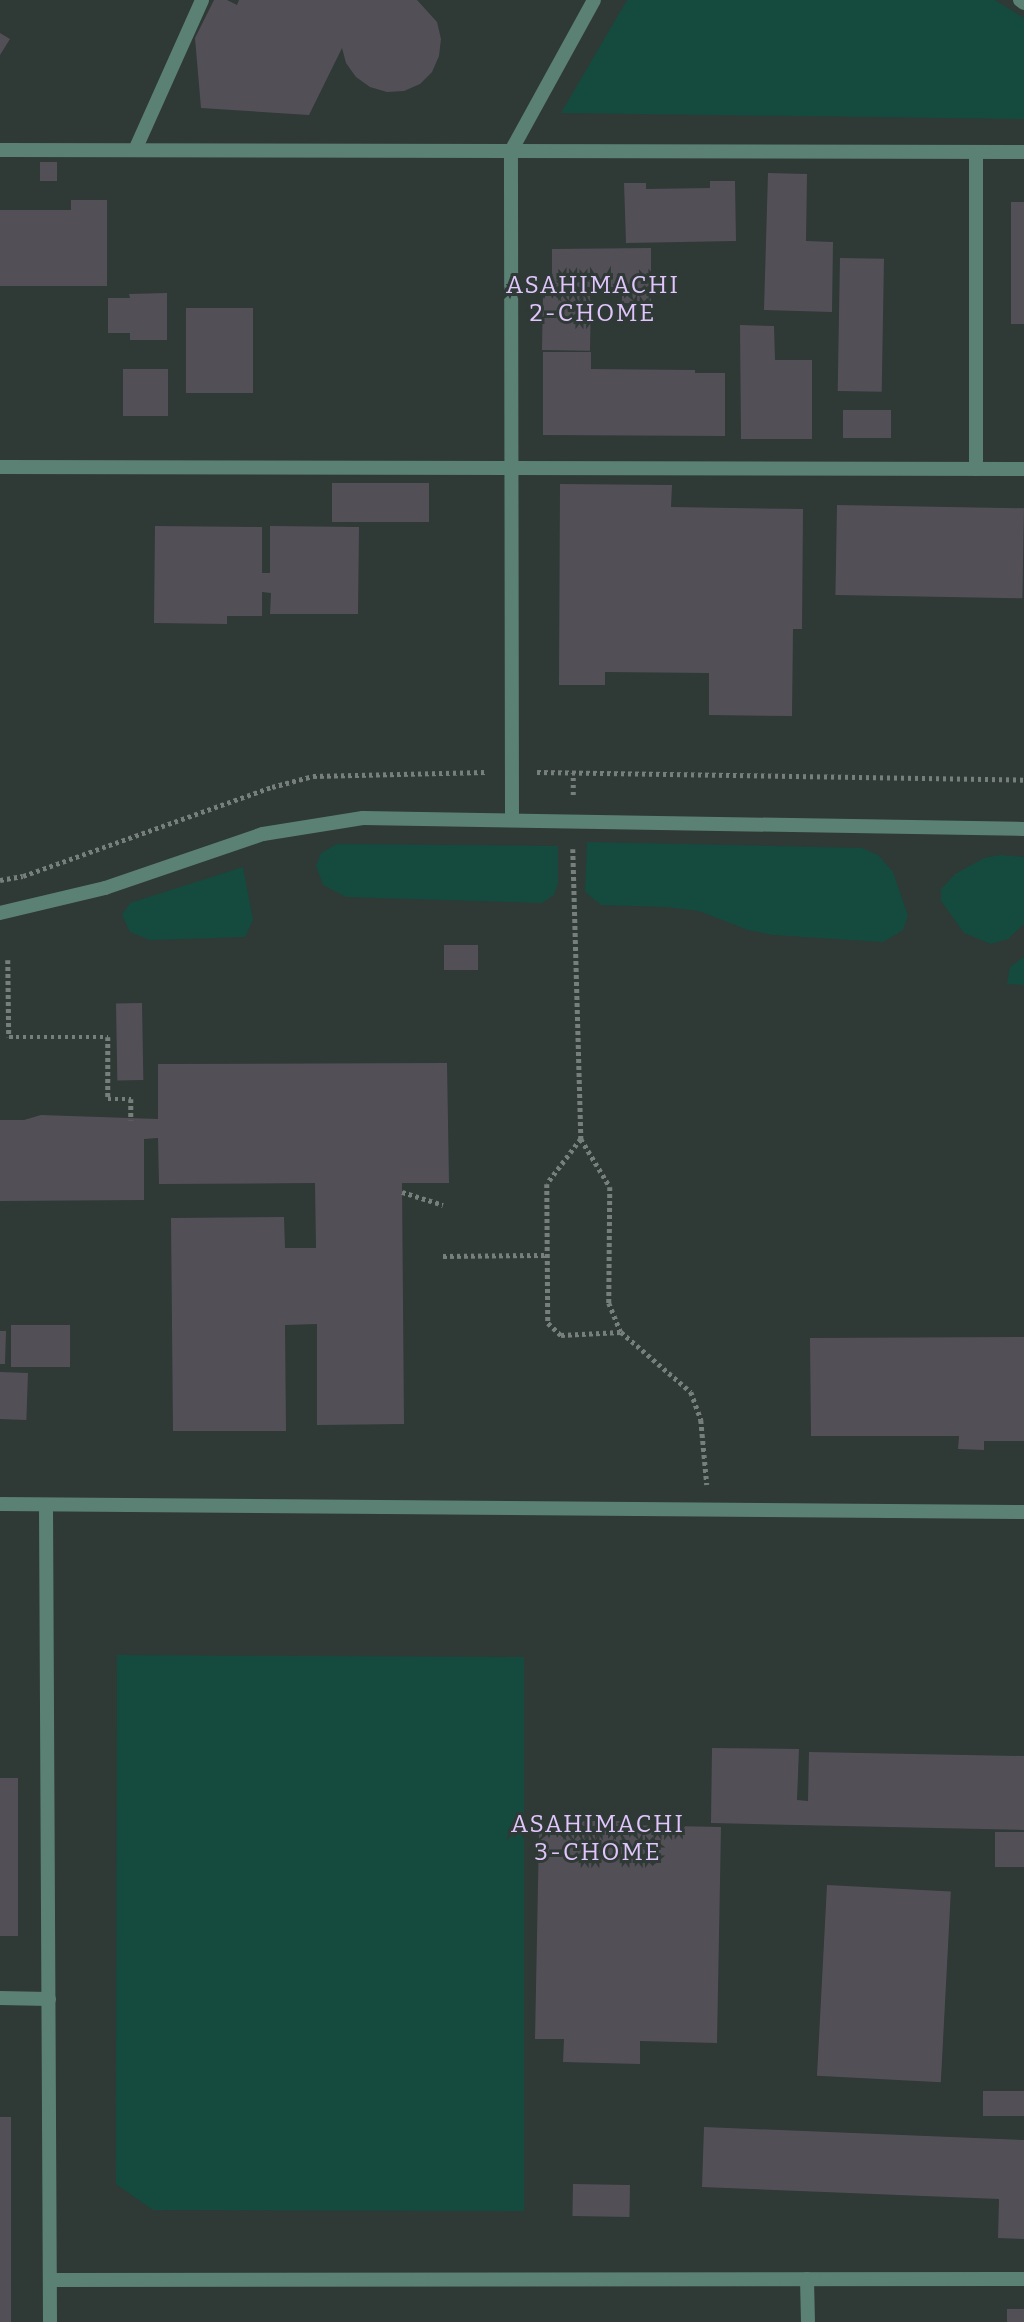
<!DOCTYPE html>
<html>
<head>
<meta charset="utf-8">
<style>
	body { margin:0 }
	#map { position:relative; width:1024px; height:2322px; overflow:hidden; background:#2f3935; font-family:Bitter,serif }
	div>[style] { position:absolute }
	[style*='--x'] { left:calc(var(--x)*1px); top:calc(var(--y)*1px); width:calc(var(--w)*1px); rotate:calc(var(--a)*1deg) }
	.green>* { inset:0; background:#144b3e }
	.building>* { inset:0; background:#534f57; transform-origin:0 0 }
	.path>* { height:4.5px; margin-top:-2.25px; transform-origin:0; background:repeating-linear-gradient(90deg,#767f7c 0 3.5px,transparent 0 7px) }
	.service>* { height:14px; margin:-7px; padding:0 7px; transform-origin:7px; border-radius:7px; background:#5b8175 }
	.minor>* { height:14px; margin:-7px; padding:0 7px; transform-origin:7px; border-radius:7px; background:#5b8175 }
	span { translate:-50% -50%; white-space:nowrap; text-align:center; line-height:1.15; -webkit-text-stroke:6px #2f3935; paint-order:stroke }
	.neighbourhood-label { font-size:24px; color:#e1c6fd; letter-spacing:2px }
</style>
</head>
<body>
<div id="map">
	<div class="green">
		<div style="clip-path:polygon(627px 0,995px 0,1024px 18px,1024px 119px,561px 113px)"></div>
		<div style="clip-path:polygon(587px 842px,862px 848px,878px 855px,893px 872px,908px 916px,903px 930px,883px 942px,773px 935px,748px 930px,699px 911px,667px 907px,601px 905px,585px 892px)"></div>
		<div style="clip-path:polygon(337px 844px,558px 846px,558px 884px,554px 895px,542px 903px,346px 897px,323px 885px,316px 866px,321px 853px)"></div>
		<div style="clip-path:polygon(1000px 855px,1024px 857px,1024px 924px,1008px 939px,991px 944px,964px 933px,941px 901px,941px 889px,955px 874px,984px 858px)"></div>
		<div style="clip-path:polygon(243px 867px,253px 920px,245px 937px,150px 940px,130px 932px,122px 915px,130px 903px)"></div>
		<div style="clip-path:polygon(1024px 957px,1024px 985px,1007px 984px,1010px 967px)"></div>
		<div style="clip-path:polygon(117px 1655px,524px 1657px,524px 2211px,153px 2210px,116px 2184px)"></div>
	</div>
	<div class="building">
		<div style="clip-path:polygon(214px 0,227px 0,237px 5px,239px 0,417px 0,437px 22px,441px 39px,439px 56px,432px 72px,420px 84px,404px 91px,387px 92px,370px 87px,356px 77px,346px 63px,342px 48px,309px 115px,201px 108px,195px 38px)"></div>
		<div style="clip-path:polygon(0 33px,10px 39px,0 55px)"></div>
		<div style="left:40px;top:162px;width:17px;height:19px"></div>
		<div style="clip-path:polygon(768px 173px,807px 174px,806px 241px,833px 242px,832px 312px,764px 310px)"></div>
		<div style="clip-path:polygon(710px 181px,735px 181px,736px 241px,626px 243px,624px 183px,646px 183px,646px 189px,710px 188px)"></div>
		<div style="clip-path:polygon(71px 200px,107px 200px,107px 286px,0 286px,0 210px,71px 210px)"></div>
		<div style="left:1011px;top:202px;width:13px;height:122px"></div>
		<div style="clip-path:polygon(651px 248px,651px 304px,622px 303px,622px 287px,552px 288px,552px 249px)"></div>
		<div style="left:840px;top:258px;width:44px;height:133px;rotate:1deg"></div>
		<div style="clip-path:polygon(167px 293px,167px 340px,130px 340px,130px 333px,108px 333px,108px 298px,130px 298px,129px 294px)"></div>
		<div style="left:543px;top:293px;width:48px;height:57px;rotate:1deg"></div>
		<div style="left:186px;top:308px;width:67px;height:85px"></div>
		<div style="clip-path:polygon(740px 325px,774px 326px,775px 360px,812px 360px,812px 439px,741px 439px)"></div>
		<div style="clip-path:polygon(543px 352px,591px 352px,591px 369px,695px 370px,695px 373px,725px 373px,725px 436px,543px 435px)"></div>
		<div style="left:123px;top:369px;width:45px;height:47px"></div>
		<div style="left:843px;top:410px;width:48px;height:28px"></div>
		<div style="left:332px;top:483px;width:97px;height:39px"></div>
		<div style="clip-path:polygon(560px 484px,672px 485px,671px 507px,803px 509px,802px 629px,793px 629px,792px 716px,709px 715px,709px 673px,605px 672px,605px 685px,559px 685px)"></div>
		<div style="left:837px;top:505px;width:187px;height:90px;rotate:1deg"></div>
		<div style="clip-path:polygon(155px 526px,262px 527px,262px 573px,270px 573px,270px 526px,359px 527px,358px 614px,270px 614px,271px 593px,262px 592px,262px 616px,227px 616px,227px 624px,154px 623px)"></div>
		<div style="left:444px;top:945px;width:34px;height:25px"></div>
		<div style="left:142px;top:1003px;width:77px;height:26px;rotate:89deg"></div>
		<div style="clip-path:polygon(447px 1063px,449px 1183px,402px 1183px,404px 1424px,317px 1425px,317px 1324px,285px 1325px,286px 1431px,173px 1431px,171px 1218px,284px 1217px,285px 1248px,316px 1248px,315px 1183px,159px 1184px,158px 1138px,144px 1139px,144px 1200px,0 1201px,0 1120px,24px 1120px,41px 1115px,158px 1119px,158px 1064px)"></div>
		<div style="left:11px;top:1325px;width:59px;height:42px"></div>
		<div style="clip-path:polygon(0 1331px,6px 1331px,5px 1364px,0 1364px)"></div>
		<div style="clip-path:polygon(1024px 1337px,1024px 1441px,984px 1441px,984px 1450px,958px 1449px,959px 1436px,811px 1436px,810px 1338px)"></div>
		<div style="left:0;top:1372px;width:28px;height:47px;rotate:2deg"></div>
		<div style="clip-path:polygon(712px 1748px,799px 1749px,797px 1800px,808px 1801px,809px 1752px,1024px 1756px,1024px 1830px,711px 1823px)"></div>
		<div style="left:0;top:1778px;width:18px;height:158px"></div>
		<div style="clip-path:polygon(580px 1821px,623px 1821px,623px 1825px,721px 1827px,717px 2043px,640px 2041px,640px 2064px,563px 2062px,564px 2039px,535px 2039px,539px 1832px,564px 1832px,564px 1824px,580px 1825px)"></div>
		<div style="left:995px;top:1832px;width:29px;height:35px"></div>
		<div style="left:827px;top:1885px;width:124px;height:191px;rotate:3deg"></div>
		<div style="left:983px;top:2091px;width:41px;height:25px"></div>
		<div style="left:0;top:2117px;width:11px;height:205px"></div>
		<div style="clip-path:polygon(704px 2127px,1024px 2140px,1024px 2239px,998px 2238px,999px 2199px,702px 2187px)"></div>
		<div style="left:573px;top:2184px;width:57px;height:32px;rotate:1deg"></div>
		<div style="left:1007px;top:2309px;width:17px;height:13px"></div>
	</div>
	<div class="path">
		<div style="--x:537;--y:772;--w:487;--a:0.9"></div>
		<div style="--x:573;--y:795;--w:22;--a:-90"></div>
		<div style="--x:573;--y:849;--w:290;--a:88.4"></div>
		<div style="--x:581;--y:1139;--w:56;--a:58.9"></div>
		<div style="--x:610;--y:1187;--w:116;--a:90.5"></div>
		<div style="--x:609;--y:1303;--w:31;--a:68"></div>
		<div style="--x:621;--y:1332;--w:92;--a:40.6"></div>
		<div style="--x:691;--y:1392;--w:30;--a:70"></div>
		<div style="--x:701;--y:1420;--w:65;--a:84.7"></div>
		<div style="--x:0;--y:880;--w:23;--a:-10"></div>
		<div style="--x:23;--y:876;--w:264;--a:-19.7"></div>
		<div style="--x:272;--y:787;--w:42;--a:-15"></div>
		<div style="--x:313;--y:776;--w:173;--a:-1.3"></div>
		<div style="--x:8;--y:960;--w:77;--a:89.3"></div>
		<div style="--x:9;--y:1037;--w:99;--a:0"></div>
		<div style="--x:108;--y:1037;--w:62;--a:90"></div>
		<div style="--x:108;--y:1099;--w:23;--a:0"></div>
		<div style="--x:131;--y:1099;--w:21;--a:90"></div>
		<div style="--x:581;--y:1139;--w:56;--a:127.1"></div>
		<div style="--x:547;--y:1184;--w:139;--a:89.6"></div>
		<div style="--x:548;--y:1323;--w:18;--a:43"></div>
		<div style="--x:561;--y:1335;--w:60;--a:-2.9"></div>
		<div style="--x:402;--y:1192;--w:43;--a:17.6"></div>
		<div style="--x:443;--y:1256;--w:104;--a:-0.6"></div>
	</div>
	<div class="service">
		<div style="--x:976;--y:152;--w:317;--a:90"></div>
	</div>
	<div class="minor">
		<div style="--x:1020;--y:0;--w:5;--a:37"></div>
		<div style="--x:0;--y:150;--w:1024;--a:0.11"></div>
		<div style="--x:135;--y:150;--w:164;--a:-65.9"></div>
		<div style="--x:0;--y:467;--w:1024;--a:0.11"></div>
		<div style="--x:512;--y:820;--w:669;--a:-90.09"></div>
		<div style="--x:511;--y:151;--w:172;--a:-61.2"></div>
		<div style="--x:0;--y:913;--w:108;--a:-13.4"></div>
		<div style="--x:105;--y:888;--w:167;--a:-18.9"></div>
		<div style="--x:263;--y:834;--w:101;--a:-9.1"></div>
		<div style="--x:363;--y:818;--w:661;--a:0.95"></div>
		<div style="--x:0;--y:1504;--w:1024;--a:0.45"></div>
		<div style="--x:46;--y:1505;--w:817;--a:89.72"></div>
		<div style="--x:0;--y:1998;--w:49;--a:1.2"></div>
		<div style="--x:807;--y:2279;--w:43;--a:88.7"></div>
		<div style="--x:50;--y:2280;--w:974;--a:-0.06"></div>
	</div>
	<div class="neighbourhood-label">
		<span style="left:593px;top:300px">ASAHIMACHI<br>2-CHOME</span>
		<span style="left:598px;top:1839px">ASAHIMACHI<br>3-CHOME</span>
	</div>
</div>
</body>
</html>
